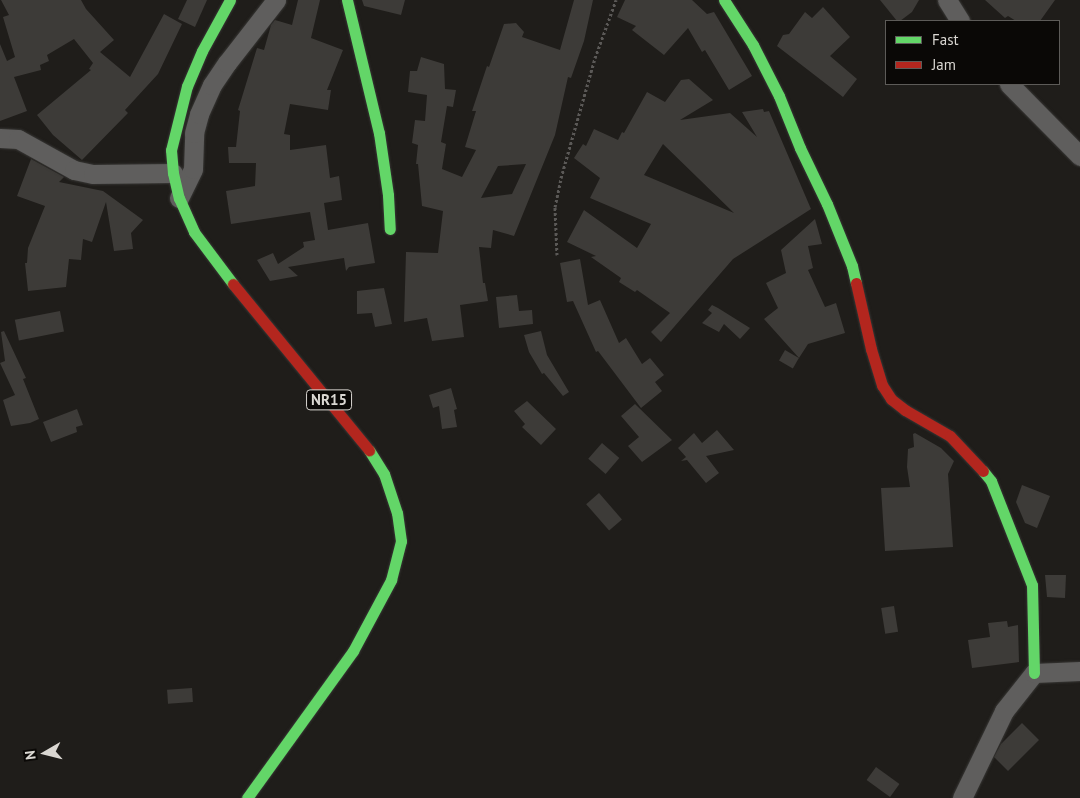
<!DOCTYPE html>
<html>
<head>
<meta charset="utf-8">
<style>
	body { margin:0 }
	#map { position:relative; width:1080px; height:798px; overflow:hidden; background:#1f1d1a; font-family:"PT Sans",sans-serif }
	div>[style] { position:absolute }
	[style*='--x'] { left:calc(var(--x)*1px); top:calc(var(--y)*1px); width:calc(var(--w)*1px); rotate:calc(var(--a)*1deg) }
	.building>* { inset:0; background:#3d3b38; transform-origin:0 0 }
	.path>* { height:3px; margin-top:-1.5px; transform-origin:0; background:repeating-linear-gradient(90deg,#5b5957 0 2.5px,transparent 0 5px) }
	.roads { filter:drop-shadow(0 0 1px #383735) drop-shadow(0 0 1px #383735) }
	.street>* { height:19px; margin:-9.5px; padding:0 9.5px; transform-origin:9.5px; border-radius:9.5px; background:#5f5e5d }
	.fast>* { height:11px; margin:-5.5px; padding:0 5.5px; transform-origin:5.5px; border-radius:5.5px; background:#63d668 }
	.jam>* { height:11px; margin:-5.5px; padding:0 5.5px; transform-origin:5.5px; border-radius:5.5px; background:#b3261e }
	span { translate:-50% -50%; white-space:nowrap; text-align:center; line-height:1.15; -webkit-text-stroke:4px #0a0806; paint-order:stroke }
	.shield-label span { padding:1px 4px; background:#0a0806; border:1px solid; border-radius:4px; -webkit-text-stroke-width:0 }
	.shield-label { font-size:15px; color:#dad7d2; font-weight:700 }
	.legend { position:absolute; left:885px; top:20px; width:175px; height:65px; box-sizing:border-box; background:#0a0806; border:1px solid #5d5b58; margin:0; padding:6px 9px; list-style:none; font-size:15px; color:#dad7d2 }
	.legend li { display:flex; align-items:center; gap:10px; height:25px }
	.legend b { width:25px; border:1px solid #5d5b58 }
	.north { position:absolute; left:20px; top:728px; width:50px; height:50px; -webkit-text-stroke:4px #0a0806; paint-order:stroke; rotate:262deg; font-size:14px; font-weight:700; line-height:20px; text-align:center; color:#dad7d2 }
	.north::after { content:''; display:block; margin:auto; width:18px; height:22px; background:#dad7d2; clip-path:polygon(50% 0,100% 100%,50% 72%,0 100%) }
</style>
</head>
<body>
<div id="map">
	<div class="building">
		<div style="clip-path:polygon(1px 0,81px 0,86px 9px,114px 40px,100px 52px,130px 77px,164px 14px,182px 24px,158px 74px,125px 110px,128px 113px,82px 160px,53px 135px,37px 115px,91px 70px,89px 69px,93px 63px,74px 39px,47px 55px,49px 61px,40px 65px,41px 70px,14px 77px,27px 111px,0 121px,0 44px,7px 61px,15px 57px,3px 17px,9px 15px)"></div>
		<div style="clip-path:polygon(187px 0,207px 0,195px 27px,178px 19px)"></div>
		<div style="clip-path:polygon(298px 0,320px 0,311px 38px,343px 50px,327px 90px,331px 90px,328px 110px,290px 104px,284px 134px,290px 135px,290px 150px,326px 145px,330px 178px,339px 176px,342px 200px,324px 203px,328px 230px,368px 223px,375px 263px,349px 267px,346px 271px,344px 258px,288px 267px,298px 276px,270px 281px,257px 260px,273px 253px,278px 264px,304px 247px,303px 242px,315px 240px,310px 212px,231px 224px,226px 191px,255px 186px,256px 163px,229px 163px,228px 147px,236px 147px,240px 111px,238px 110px,257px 48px,264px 50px,271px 25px,275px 20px,292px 25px)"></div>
		<div style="clip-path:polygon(362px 0,405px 0,401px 15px,364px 6px)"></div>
		<div style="clip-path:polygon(evenodd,574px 0,593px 0,584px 41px,571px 78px,568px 77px,555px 135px,514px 236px,493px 230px,491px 248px,479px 247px,483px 283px,485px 283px,488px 301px,460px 305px,464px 337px,432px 341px,427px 318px,404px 322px,406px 252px,438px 253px,443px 211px,422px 206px,418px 164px,416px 164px,418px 145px,412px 143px,415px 120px,425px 121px,427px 95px,408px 92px,410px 71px,417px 71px,421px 57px,444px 64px,445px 89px,456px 90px,453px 107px,447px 106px,441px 142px,446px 144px,442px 169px,462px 177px,476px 150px,465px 147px,476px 111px,472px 111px,487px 66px,489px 67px,504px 24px,516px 23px,524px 32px,522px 37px,560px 50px,574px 0,526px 164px,512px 194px,481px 198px,498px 166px,526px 164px)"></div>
		<div style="clip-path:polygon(625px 0,692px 0,707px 14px,714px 12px,752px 76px,729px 90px,705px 50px,702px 52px,688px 28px,664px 55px,632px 30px,636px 26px,617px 17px)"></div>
		<div style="clip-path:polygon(880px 0,919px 0,912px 12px,900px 21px,897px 21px)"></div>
		<div style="clip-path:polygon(985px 0,1055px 0,1040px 21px,1016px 21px,1008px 16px,1005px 18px)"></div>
		<div style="clip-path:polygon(823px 7px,850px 37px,830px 56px,857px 79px,843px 97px,777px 46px,783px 35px,789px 34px,805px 12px,812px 18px)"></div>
		<div style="clip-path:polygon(evenodd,689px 79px,713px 100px,680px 120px,730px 113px,757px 137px,742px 112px,763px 109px,764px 112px,769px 111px,811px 209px,733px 259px,661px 342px,651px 332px,670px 313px,637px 290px,635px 292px,619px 282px,621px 278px,591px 257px,596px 256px,567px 242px,584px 210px,637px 248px,651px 224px,590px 198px,600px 178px,574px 158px,583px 144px,586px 146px,594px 129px,618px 140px,622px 132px,624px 133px,647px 92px,665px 102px,681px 80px,689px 79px,663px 144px,734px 213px,644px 175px,663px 144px)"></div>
		<div style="clip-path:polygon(31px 159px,64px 177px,59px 182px,103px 191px,143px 220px,131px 233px,133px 249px,114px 251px,106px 202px,92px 242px,83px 239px,81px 260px,69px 259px,66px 287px,28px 291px,25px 263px,27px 263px,28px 248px,45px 206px,17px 196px)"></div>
		<div style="clip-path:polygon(815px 219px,822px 244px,808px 246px,813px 268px,808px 270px,825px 307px,836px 303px,845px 333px,808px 344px,799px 358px,764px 319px,778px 308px,766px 283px,786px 273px,781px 250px)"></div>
		<div style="clip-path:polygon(580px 259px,588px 305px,600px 300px,619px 343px,626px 338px,642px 364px,650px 358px,664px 375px,655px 382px,662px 391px,641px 408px,598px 351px,596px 352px,573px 301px,567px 302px,560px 263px)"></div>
		<div style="clip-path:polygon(384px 288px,392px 324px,375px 327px,372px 313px,357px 314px,357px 291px)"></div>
		<div style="clip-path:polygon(517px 295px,519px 311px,532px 310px,533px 324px,499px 328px,496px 297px)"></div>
		<div style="clip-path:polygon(712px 305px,718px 308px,750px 328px,740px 339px,724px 324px,719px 332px,702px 323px,712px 313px,708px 310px)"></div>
		<div style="left:60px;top:311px;width:21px;height:46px;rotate:79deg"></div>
		<div style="clip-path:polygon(4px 331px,26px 378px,23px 379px,39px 419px,30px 423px,11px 426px,3px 400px,15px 395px,0 363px,5px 361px,1px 332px)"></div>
		<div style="clip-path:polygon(541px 331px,547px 355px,569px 392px,563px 396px,544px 373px,542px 374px,529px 352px,524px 335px)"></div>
		<div style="left:785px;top:350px;width:16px;height:12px;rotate:30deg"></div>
		<div style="clip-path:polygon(451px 388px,457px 409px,454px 410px,457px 427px,442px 429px,439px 406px,433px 408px,429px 395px)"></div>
		<div style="clip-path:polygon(527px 401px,556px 429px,541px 445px,522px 427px,525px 424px,514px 411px)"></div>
		<div style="clip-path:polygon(635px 404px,672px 440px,642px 462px,628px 446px,639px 437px,621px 416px)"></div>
		<div style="clip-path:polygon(77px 409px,83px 425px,76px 427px,77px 432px,51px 442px,43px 422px)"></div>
		<div style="clip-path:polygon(717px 430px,734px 450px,706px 456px,719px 473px,706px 483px,687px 460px,681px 461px,686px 457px,678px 448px,694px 433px,702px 443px)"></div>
		<div style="clip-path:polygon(915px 433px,941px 448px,954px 461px,948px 474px,953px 547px,885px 551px,881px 488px,910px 487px,907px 467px,908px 449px,914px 447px,913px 434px)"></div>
		<div style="left:602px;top:443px;width:23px;height:21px;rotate:41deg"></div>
		<div style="clip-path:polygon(1022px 485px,1050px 496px,1037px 528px,1025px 523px,1016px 502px)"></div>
		<div style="left:599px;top:493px;width:35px;height:17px;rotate:49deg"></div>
		<div style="clip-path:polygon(1045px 575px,1066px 575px,1065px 598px,1047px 597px)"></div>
		<div style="left:894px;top:606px;width:26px;height:13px;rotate:81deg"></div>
		<div style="clip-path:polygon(1007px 621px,1008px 627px,1018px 625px,1019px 662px,972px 668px,968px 640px,990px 637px,988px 623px)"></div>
		<div style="left:192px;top:688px;width:14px;height:25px;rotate:86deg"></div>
		<div style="clip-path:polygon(1022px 723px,1039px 740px,1008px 771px,994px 757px,1001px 744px)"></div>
		<div style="left:876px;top:767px;width:29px;height:16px;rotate:36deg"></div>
	</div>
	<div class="path">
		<div style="--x:557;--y:255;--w:48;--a:-92.4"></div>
		<div style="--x:555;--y:207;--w:30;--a:-78"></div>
		<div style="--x:561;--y:178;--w:125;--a:-74.2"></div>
		<div style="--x:595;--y:58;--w:62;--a:-70.1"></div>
	</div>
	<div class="roads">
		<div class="street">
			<div style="--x:947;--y:0;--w:25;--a:58"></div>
			<div style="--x:1009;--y:84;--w:101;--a:45.4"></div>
			<div style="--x:0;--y:138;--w:18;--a:3"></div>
			<div style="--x:18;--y:139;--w:64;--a:29"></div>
			<div style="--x:74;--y:170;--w:19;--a:12"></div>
			<div style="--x:93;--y:174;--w:80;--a:-0.7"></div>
			<div style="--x:179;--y:198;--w:32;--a:-64"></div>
			<div style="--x:193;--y:169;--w:36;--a:-88"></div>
			<div style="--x:194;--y:133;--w:20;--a:-75"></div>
			<div style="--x:199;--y:114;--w:32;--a:-66"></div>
			<div style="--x:212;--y:85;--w:27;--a:-56"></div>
			<div style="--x:227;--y:63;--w:80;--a:-52.1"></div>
			<div style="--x:962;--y:798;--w:97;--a:-64.2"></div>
			<div style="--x:1004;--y:711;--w:48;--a:-51.7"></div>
			<div style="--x:1034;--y:673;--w:46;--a:-2.5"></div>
		</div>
		<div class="fast">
			<div style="--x:230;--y:0;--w:58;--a:118.8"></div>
			<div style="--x:202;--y:51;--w:38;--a:113"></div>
			<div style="--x:187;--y:86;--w:66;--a:104"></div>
			<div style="--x:171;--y:150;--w:23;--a:85"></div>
			<div style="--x:173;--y:173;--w:26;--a:77"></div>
			<div style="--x:179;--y:198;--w:37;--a:66"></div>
			<div style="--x:194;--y:232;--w:65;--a:53.1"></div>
			<div style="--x:347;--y:0;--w:137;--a:76.5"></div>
			<div style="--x:379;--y:133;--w:63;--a:81.7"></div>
			<div style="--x:388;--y:195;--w:34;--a:87"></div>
			<div style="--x:724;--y:0;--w:54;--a:57.2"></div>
			<div style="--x:753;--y:45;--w:57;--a:63"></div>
			<div style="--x:779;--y:96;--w:56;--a:68"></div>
			<div style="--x:800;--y:148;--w:62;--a:64.3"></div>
			<div style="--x:827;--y:204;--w:67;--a:68"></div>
			<div style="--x:852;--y:266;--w:17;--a:77"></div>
			<div style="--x:983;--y:471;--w:13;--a:51"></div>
			<div style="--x:991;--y:481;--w:112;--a:68.5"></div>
			<div style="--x:1032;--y:585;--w:88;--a:88.7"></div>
			<div style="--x:247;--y:798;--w:181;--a:-54.2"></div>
			<div style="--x:353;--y:651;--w:81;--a:-61.8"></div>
			<div style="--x:391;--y:580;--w:40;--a:-75.6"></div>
			<div style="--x:401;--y:541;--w:28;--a:-98"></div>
			<div style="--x:397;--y:513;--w:41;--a:-108.4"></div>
			<div style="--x:384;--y:474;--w:28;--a:-122"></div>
		</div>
		<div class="jam">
			<div style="--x:856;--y:283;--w:68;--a:77.2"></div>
			<div style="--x:871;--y:349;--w:38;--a:73"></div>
			<div style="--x:882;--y:385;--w:17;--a:57"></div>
			<div style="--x:891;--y:399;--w:18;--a:38"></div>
			<div style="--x:905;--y:410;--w:52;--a:30"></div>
			<div style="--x:950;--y:436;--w:48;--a:46.7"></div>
			<div style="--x:233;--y:284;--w:215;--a:50.7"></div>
		</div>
	</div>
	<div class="shield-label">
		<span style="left:329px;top:400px">NR15</span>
	</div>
	<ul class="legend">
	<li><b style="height:6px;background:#63d668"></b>Fast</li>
	<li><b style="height:6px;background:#b3261e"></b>Jam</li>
	</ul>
	<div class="north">N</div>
</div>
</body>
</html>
